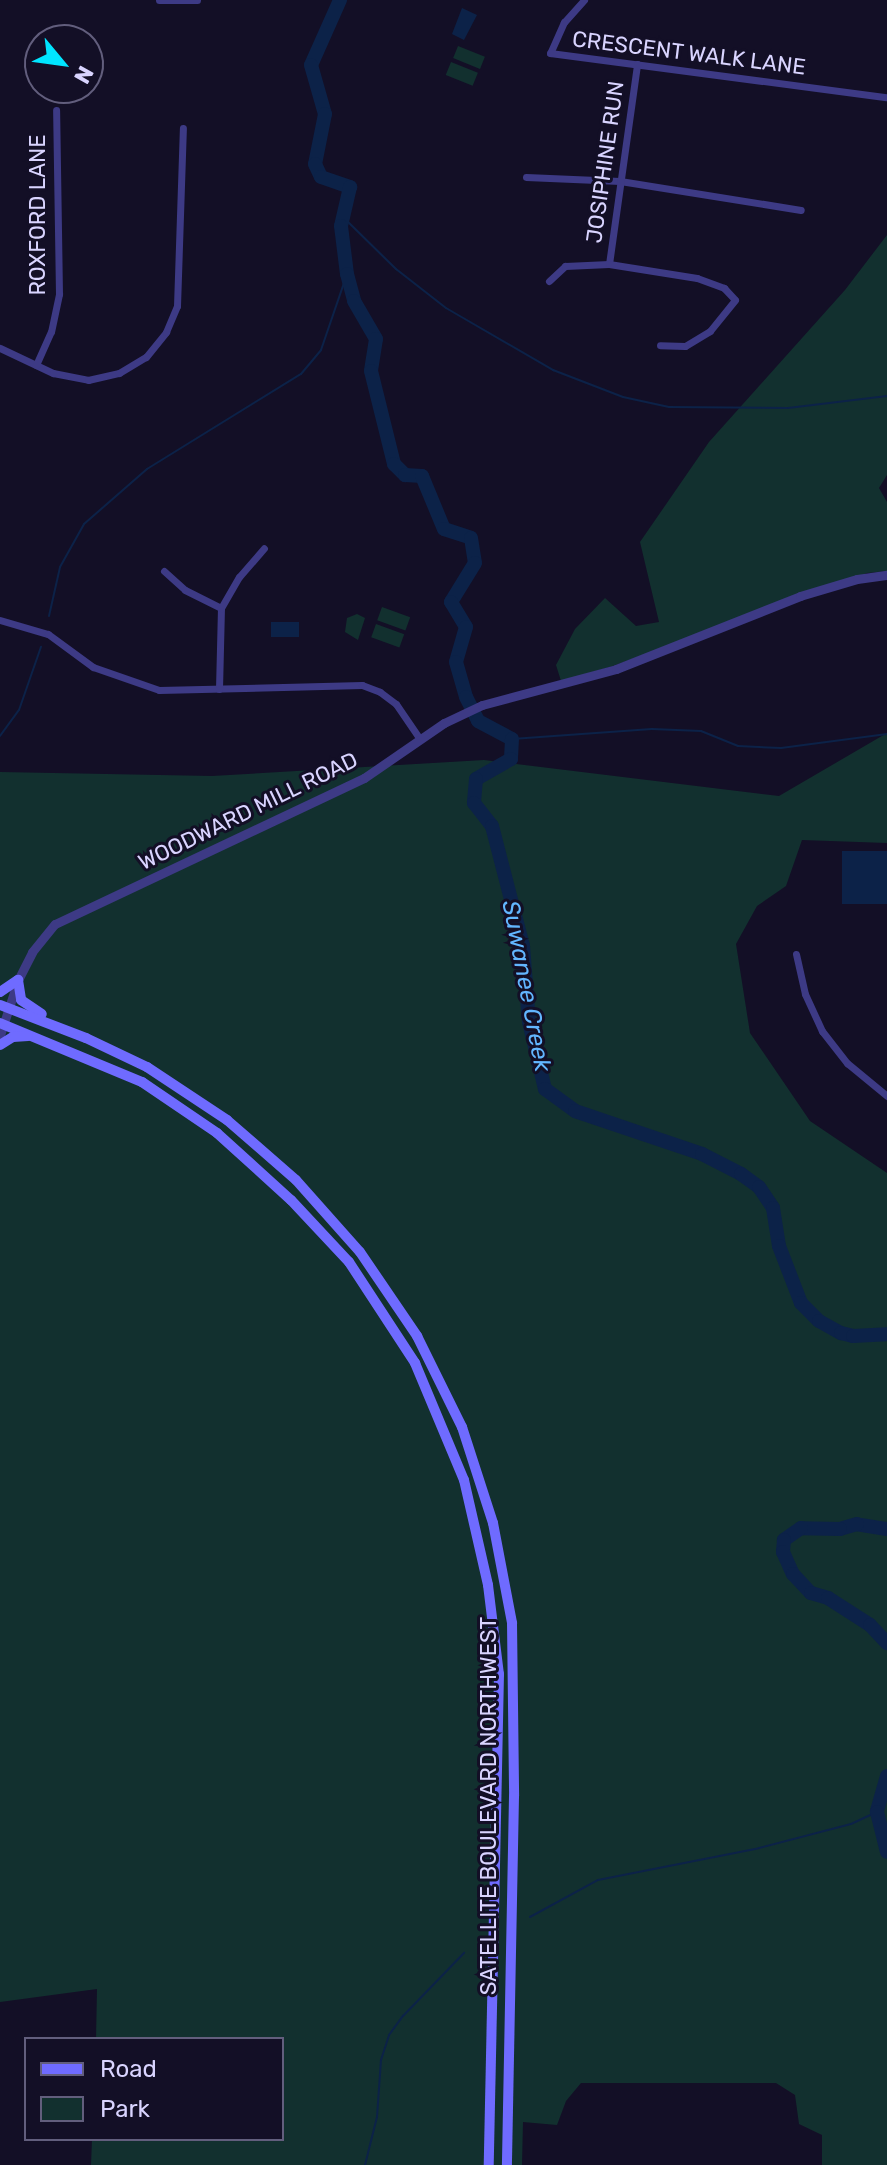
<!DOCTYPE html>
<html>
<head>
<meta charset="utf-8">
<style>
	body { margin:0 }
	#map { position:relative; width:887px; height:2165px; overflow:hidden; background:#130f26; font-family:Rubik,sans-serif }
	div>[style] { position:absolute }
	[style*='--x'] { left:calc(var(--x)*1px); top:calc(var(--y)*1px); width:calc(var(--w)*1px); rotate:calc(var(--a)*1deg) }
	.green>* { inset:0; background:#12302f; transform-origin:0 0 }
	.water>* { inset:0; background:#0c2248; transform-origin:0 0 }
	.stream>* { height:2px; margin:-1px; padding:0 1px; transform-origin:1px; border-radius:1px; background:#0c2248 }
	.river>* { height:14px; margin:-7px; padding:0 7px; transform-origin:7px; border-radius:7px; background:#0c2248 }
	.minor>* { height:7px; margin:-3.5px; padding:0 3.5px; transform-origin:3.5px; border-radius:3.5px; background:#3d3a85 }
	.tertiary>* { height:9px; margin:-4.5px; padding:0 4.5px; transform-origin:4.5px; border-radius:4.5px; background:#3d3a85 }
	.secondary>* { height:10px; margin:-5px; padding:0 5px; transform-origin:5px; border-radius:5px; background:#6f6bff }
	span { translate:-50% -50%; white-space:nowrap; text-align:center; line-height:1.15; -webkit-text-stroke:6px #130f26; paint-order:stroke }
	.street-label { font-size:22px; color:#d9d4ff }
	.water-label { font-size:24px; color:#62b6ff; font-style:italic }
	.legend { position:absolute; left:24px; top:2037px; width:260px; height:104px; box-sizing:border-box; background:#130f26; border:2px solid #625e7d; margin:0; padding:10px 14px; list-style:none; font-size:24px; color:#d9d4ff }
	.legend li { display:flex; align-items:center; gap:16px; height:40px }
	.legend b { width:40px; border:2px solid #625e7d }
	.north { position:absolute; left:24px; top:24px; width:80px; height:80px; box-sizing:border-box; background:#130f26; border:2px solid #625e7d; border-radius:50%; rotate:119deg; font-size:22px; font-weight:700; line-height:32px; text-align:center; color:#d9d4ff }
	.north::after { content:''; display:block; margin:auto; width:28px; height:36px; background:#00e5ff; clip-path:polygon(50% 0,100% 100%,50% 72%,0 100%) }
</style>
</head>
<body>
<div id="map">
	<div class="green">
		<div style="left:458px;top:46px;width:29px;height:13px;rotate:22deg"></div>
		<div style="left:451px;top:62px;width:29px;height:14px;rotate:22deg"></div>
		<div style="clip-path:polygon(887px 235px,887px 475px,879px 488px,887px 502px,887px 571px,867px 573px,610px 667px,561px 681px,556px 665px,575px 629px,605px 598px,636px 626px,659px 622px,640px 542px,709px 442px,845px 290px)"></div>
		<div style="left:382px;top:607px;width:30px;height:14px;rotate:20deg"></div>
		<div style="clip-path:polygon(357px 614px,365px 618px,358px 640px,345px 632px,347px 618px)"></div>
		<div style="left:376px;top:624px;width:30px;height:14px;rotate:20deg"></div>
		<div style="clip-path:polygon(887px 733px,887px 843px,802px 840px,786px 886px,757px 906px,736px 944px,750px 1033px,810px 1121px,887px 1173px,887px 2165px,822px 2165px,822px 2135px,799px 2124px,795px 2095px,776px 2083px,581px 2083px,566px 2101px,557px 2125px,523px 2122px,522px 2165px,91px 2165px,92px 2139px,282px 2139px,282px 2039px,96px 2039px,97px 1989px,0 2002px,0 772px,212px 776px,484px 760px,779px 796px)"></div>
	</div>
	<div class="water">
		<div style="clip-path:polygon(462px 8px,477px 15px,464px 40px,452px 34px)"></div>
		<div style="left:271px;top:622px;width:28px;height:15px"></div>
		<div style="left:842px;top:851px;width:45px;height:53px"></div>
	</div>
	<div class="stream">
		<div style="--x:342;--y:216;--w:76;--a:44.5"></div>
		<div style="--x:396;--y:269;--w:63;--a:38"></div>
		<div style="--x:446;--y:308;--w:124;--a:30.1"></div>
		<div style="--x:553;--y:370;--w:75;--a:21.1"></div>
		<div style="--x:623;--y:397;--w:47;--a:12.3"></div>
		<div style="--x:669;--y:407;--w:119;--a:0.5"></div>
		<div style="--x:788;--y:408;--w:100;--a:-6.9"></div>
		<div style="--x:49;--y:616;--w:50;--a:-77.3"></div>
		<div style="--x:60;--y:567;--w:49;--a:-60.8"></div>
		<div style="--x:84;--y:524;--w:84;--a:-41.1"></div>
		<div style="--x:147;--y:469;--w:181;--a:-31.7"></div>
		<div style="--x:301;--y:374;--w:31;--a:-50"></div>
		<div style="--x:321;--y:350;--w:80;--a:-71.1"></div>
		<div style="--x:0;--y:736;--w:32;--a:-54"></div>
		<div style="--x:19;--y:710;--w:67;--a:-70.8"></div>
		<div style="--x:512;--y:739;--w:140;--a:-4.1"></div>
		<div style="--x:652;--y:729;--w:49;--a:2.3"></div>
		<div style="--x:701;--y:731;--w:40;--a:22"></div>
		<div style="--x:738;--y:746;--w:43;--a:2.7"></div>
		<div style="--x:781;--y:748;--w:107;--a:-7.5"></div>
		<div style="--x:530;--y:1917;--w:77;--a:-28.6"></div>
		<div style="--x:598;--y:1880;--w:164;--a:-11.2"></div>
		<div style="--x:759;--y:1848;--w:95;--a:-14.6"></div>
		<div style="--x:851;--y:1824;--w:29;--a:-25"></div>
		<div style="--x:365;--y:2165;--w:49;--a:-76"></div>
		<div style="--x:377;--y:2117;--w:57;--a:-86"></div>
		<div style="--x:381;--y:2060;--w:26;--a:-72"></div>
		<div style="--x:389;--y:2035;--w:24;--a:-54"></div>
		<div style="--x:403;--y:2016;--w:88;--a:-45.9"></div>
	</div>
	<div class="river">
		<div style="--x:340;--y:0;--w:71;--a:114"></div>
		<div style="--x:311;--y:65;--w:51;--a:74.1"></div>
		<div style="--x:325;--y:114;--w:51;--a:101.3"></div>
		<div style="--x:315;--y:164;--w:14;--a:65"></div>
		<div style="--x:321;--y:177;--w:31;--a:19"></div>
		<div style="--x:350;--y:187;--w:40;--a:103"></div>
		<div style="--x:341;--y:226;--w:48;--a:82.9"></div>
		<div style="--x:347;--y:274;--w:28;--a:75"></div>
		<div style="--x:354;--y:301;--w:44;--a:59.9"></div>
		<div style="--x:376;--y:339;--w:32;--a:99"></div>
		<div style="--x:371;--y:371;--w:96;--a:76.1"></div>
		<div style="--x:394;--y:464;--w:16;--a:45"></div>
		<div style="--x:405;--y:475;--w:17;--a:3"></div>
		<div style="--x:422;--y:476;--w:57;--a:67.5"></div>
		<div style="--x:444;--y:529;--w:28;--a:18"></div>
		<div style="--x:471;--y:538;--w:25;--a:81"></div>
		<div style="--x:475;--y:563;--w:46;--a:121.6"></div>
		<div style="--x:451;--y:602;--w:29;--a:59"></div>
		<div style="--x:466;--y:627;--w:36;--a:106"></div>
		<div style="--x:456;--y:662;--w:36;--a:74"></div>
		<div style="--x:466;--y:697;--w:27;--a:63"></div>
		<div style="--x:478;--y:721;--w:38;--a:28"></div>
		<div style="--x:512;--y:739;--w:20;--a:93"></div>
		<div style="--x:511;--y:759;--w:40;--a:150.3"></div>
		<div style="--x:476;--y:779;--w:24;--a:95"></div>
		<div style="--x:474;--y:803;--w:29;--a:52"></div>
		<div style="--x:492;--y:826;--w:124;--a:75.5"></div>
		<div style="--x:523;--y:946;--w:76;--a:85.5"></div>
		<div style="--x:529;--y:1022;--w:69;--a:76.6"></div>
		<div style="--x:545;--y:1089;--w:37;--a:36"></div>
		<div style="--x:575;--y:1111;--w:134;--a:18.7"></div>
		<div style="--x:702;--y:1154;--w:44;--a:27.1"></div>
		<div style="--x:741;--y:1174;--w:22;--a:36"></div>
		<div style="--x:759;--y:1187;--w:25;--a:56"></div>
		<div style="--x:773;--y:1208;--w:38;--a:81"></div>
		<div style="--x:779;--y:1246;--w:61;--a:68.9"></div>
		<div style="--x:801;--y:1303;--w:25;--a:45"></div>
		<div style="--x:819;--y:1321;--w:25;--a:29"></div>
		<div style="--x:841;--y:1333;--w:12;--a:14"></div>
		<div style="--x:853;--y:1336;--w:34;--a:-3"></div>
		<div style="--x:887;--y:1529;--w:30;--a:-171"></div>
		<div style="--x:857;--y:1524;--w:18;--a:164"></div>
		<div style="--x:840;--y:1529;--w:39;--a:-179"></div>
		<div style="--x:801;--y:1528;--w:21;--a:145"></div>
		<div style="--x:784;--y:1540;--w:12;--a:95"></div>
		<div style="--x:783;--y:1552;--w:24;--a:66"></div>
		<div style="--x:793;--y:1574;--w:26;--a:47"></div>
		<div style="--x:811;--y:1593;--w:18;--a:16"></div>
		<div style="--x:828;--y:1598;--w:50;--a:32.7"></div>
		<div style="--x:870;--y:1625;--w:25;--a:47"></div>
		<div style="--x:887;--y:1776;--w:37;--a:106"></div>
		<div style="--x:877;--y:1812;--w:41;--a:76"></div>
	</div>
	<div class="minor">
		<div style="--x:159;--y:0;--w:38;--a:0"></div>
		<div style="--x:584;--y:0;--w:30;--a:132"></div>
		<div style="--x:564;--y:22;--w:34;--a:114"></div>
		<div style="--x:550;--y:53;--w:339;--a:7.5"></div>
		<div style="--x:526;--y:177;--w:94;--a:2.4"></div>
		<div style="--x:620;--y:181;--w:183;--a:9.1"></div>
		<div style="--x:609;--y:264;--w:202;--a:-82"></div>
		<div style="--x:549;--y:281;--w:22;--a:-43"></div>
		<div style="--x:565;--y:266;--w:44;--a:-2.6"></div>
		<div style="--x:609;--y:264;--w:89;--a:9"></div>
		<div style="--x:697;--y:278;--w:29;--a:20"></div>
		<div style="--x:724;--y:288;--w:16;--a:47"></div>
		<div style="--x:735;--y:300;--w:40;--a:129"></div>
		<div style="--x:710;--y:331;--w:29;--a:149"></div>
		<div style="--x:685;--y:346;--w:25;--a:-178"></div>
		<div style="--x:0;--y:348;--w:59;--a:25.3"></div>
		<div style="--x:53;--y:373;--w:36;--a:11"></div>
		<div style="--x:88;--y:380;--w:32;--a:-13"></div>
		<div style="--x:119;--y:373;--w:31;--a:-31"></div>
		<div style="--x:146;--y:357;--w:32;--a:-51"></div>
		<div style="--x:166;--y:332;--w:28;--a:-67"></div>
		<div style="--x:177;--y:306;--w:178;--a:-88.1"></div>
		<div style="--x:36;--y:365;--w:36;--a:-66"></div>
		<div style="--x:51;--y:332;--w:39;--a:-78"></div>
		<div style="--x:59;--y:294;--w:184;--a:-90.9"></div>
		<div style="--x:164;--y:571;--w:28;--a:42"></div>
		<div style="--x:185;--y:590;--w:40;--a:26.6"></div>
		<div style="--x:0;--y:620;--w:50;--a:16.3"></div>
		<div style="--x:48;--y:634;--w:56;--a:36.3"></div>
		<div style="--x:93;--y:667;--w:70;--a:19.2"></div>
		<div style="--x:159;--y:690;--w:203;--a:-1.4"></div>
		<div style="--x:362;--y:685;--w:19;--a:21"></div>
		<div style="--x:380;--y:692;--w:20;--a:37"></div>
		<div style="--x:396;--y:704;--w:42;--a:55.6"></div>
		<div style="--x:219;--y:689;--w:81;--a:-88.6"></div>
		<div style="--x:221;--y:608;--w:36;--a:-60"></div>
		<div style="--x:239;--y:577;--w:38;--a:-49"></div>
		<div style="--x:796;--y:954;--w:41;--a:77.3"></div>
		<div style="--x:805;--y:994;--w:41;--a:65.3"></div>
		<div style="--x:822;--y:1031;--w:41;--a:52"></div>
		<div style="--x:847;--y:1063;--w:52;--a:39.5"></div>
	</div>
	<div class="tertiary">
		<div style="--x:0;--y:1035;--w:58;--a:-71.9"></div>
		<div style="--x:18;--y:980;--w:31;--a:-63"></div>
		<div style="--x:32;--y:952;--w:36;--a:-51"></div>
		<div style="--x:55;--y:924;--w:342;--a:-25.3"></div>
		<div style="--x:364;--y:778;--w:97;--a:-34.5"></div>
		<div style="--x:444;--y:723;--w:42;--a:-25.3"></div>
		<div style="--x:482;--y:705;--w:139;--a:-15"></div>
		<div style="--x:616;--y:669;--w:198;--a:-21.6"></div>
		<div style="--x:800;--y:596;--w:59;--a:-16.6"></div>
		<div style="--x:857;--y:579;--w:30;--a:-8"></div>
	</div>
	<div class="secondary">
		<div style="--x:18;--y:980;--w:20;--a:81"></div>
		<div style="--x:21;--y:1000;--w:25;--a:34"></div>
		<div style="--x:0;--y:992;--w:22;--a:-34"></div>
		<div style="--x:0;--y:1005;--w:92;--a:21"></div>
		<div style="--x:86;--y:1038;--w:68;--a:25.4"></div>
		<div style="--x:147;--y:1067;--w:96;--a:33.5"></div>
		<div style="--x:227;--y:1120;--w:91;--a:41"></div>
		<div style="--x:296;--y:1180;--w:96;--a:48.4"></div>
		<div style="--x:360;--y:1252;--w:102;--a:55.8"></div>
		<div style="--x:417;--y:1336;--w:102;--a:63.7"></div>
		<div style="--x:462;--y:1427;--w:101;--a:72.1"></div>
		<div style="--x:493;--y:1523;--w:102;--a:79.2"></div>
		<div style="--x:512;--y:1623;--w:173;--a:89.3"></div>
		<div style="--x:514;--y:1796;--w:369;--a:91.1"></div>
		<div style="--x:0;--y:1023;--w:154;--a:22.6"></div>
		<div style="--x:142;--y:1082;--w:91;--a:34.2"></div>
		<div style="--x:217;--y:1133;--w:100;--a:42.2"></div>
		<div style="--x:291;--y:1200;--w:85;--a:46.9"></div>
		<div style="--x:349;--y:1262;--w:121;--a:56.8"></div>
		<div style="--x:415;--y:1363;--w:127;--a:67.3"></div>
		<div style="--x:464;--y:1480;--w:108;--a:77.1"></div>
		<div style="--x:488;--y:1585;--w:90;--a:83"></div>
		<div style="--x:499;--y:1674;--w:491;--a:91.2"></div>
		<div style="--x:0;--y:1045;--w:15;--a:-32"></div>
		<div style="--x:13;--y:1037;--w:15;--a:-4"></div>
	</div>
	<div class="street-label">
		<span style="left:689px;top:53px;rotate:7deg">CRESCENT WALK LANE</span>
		<span style="left:605px;top:162px;rotate:-82deg">JOSIPHINE RUN</span>
		<span style="left:38px;top:215px;rotate:-90deg">ROXFORD LANE</span>
		<span style="left:248px;top:811px;rotate:-26deg">WOODWARD MILL ROAD</span>
		<span style="left:489px;top:1806px;rotate:-90deg">SATELLITE BOULEVARD NORTHWEST</span>
	</div>
	<div class="water-label">
		<span style="left:526px;top:986px;rotate:79deg">Suwanee Creek</span>
	</div>
	<ul class="legend">
	<li><b style="height:10px;background:#6f6bff"></b>Road</li>
	<li><b style="height:22px;background:#12302f"></b>Park</li>
	</ul>
	<div class="north">N</div>
</div>
</body>
</html>
